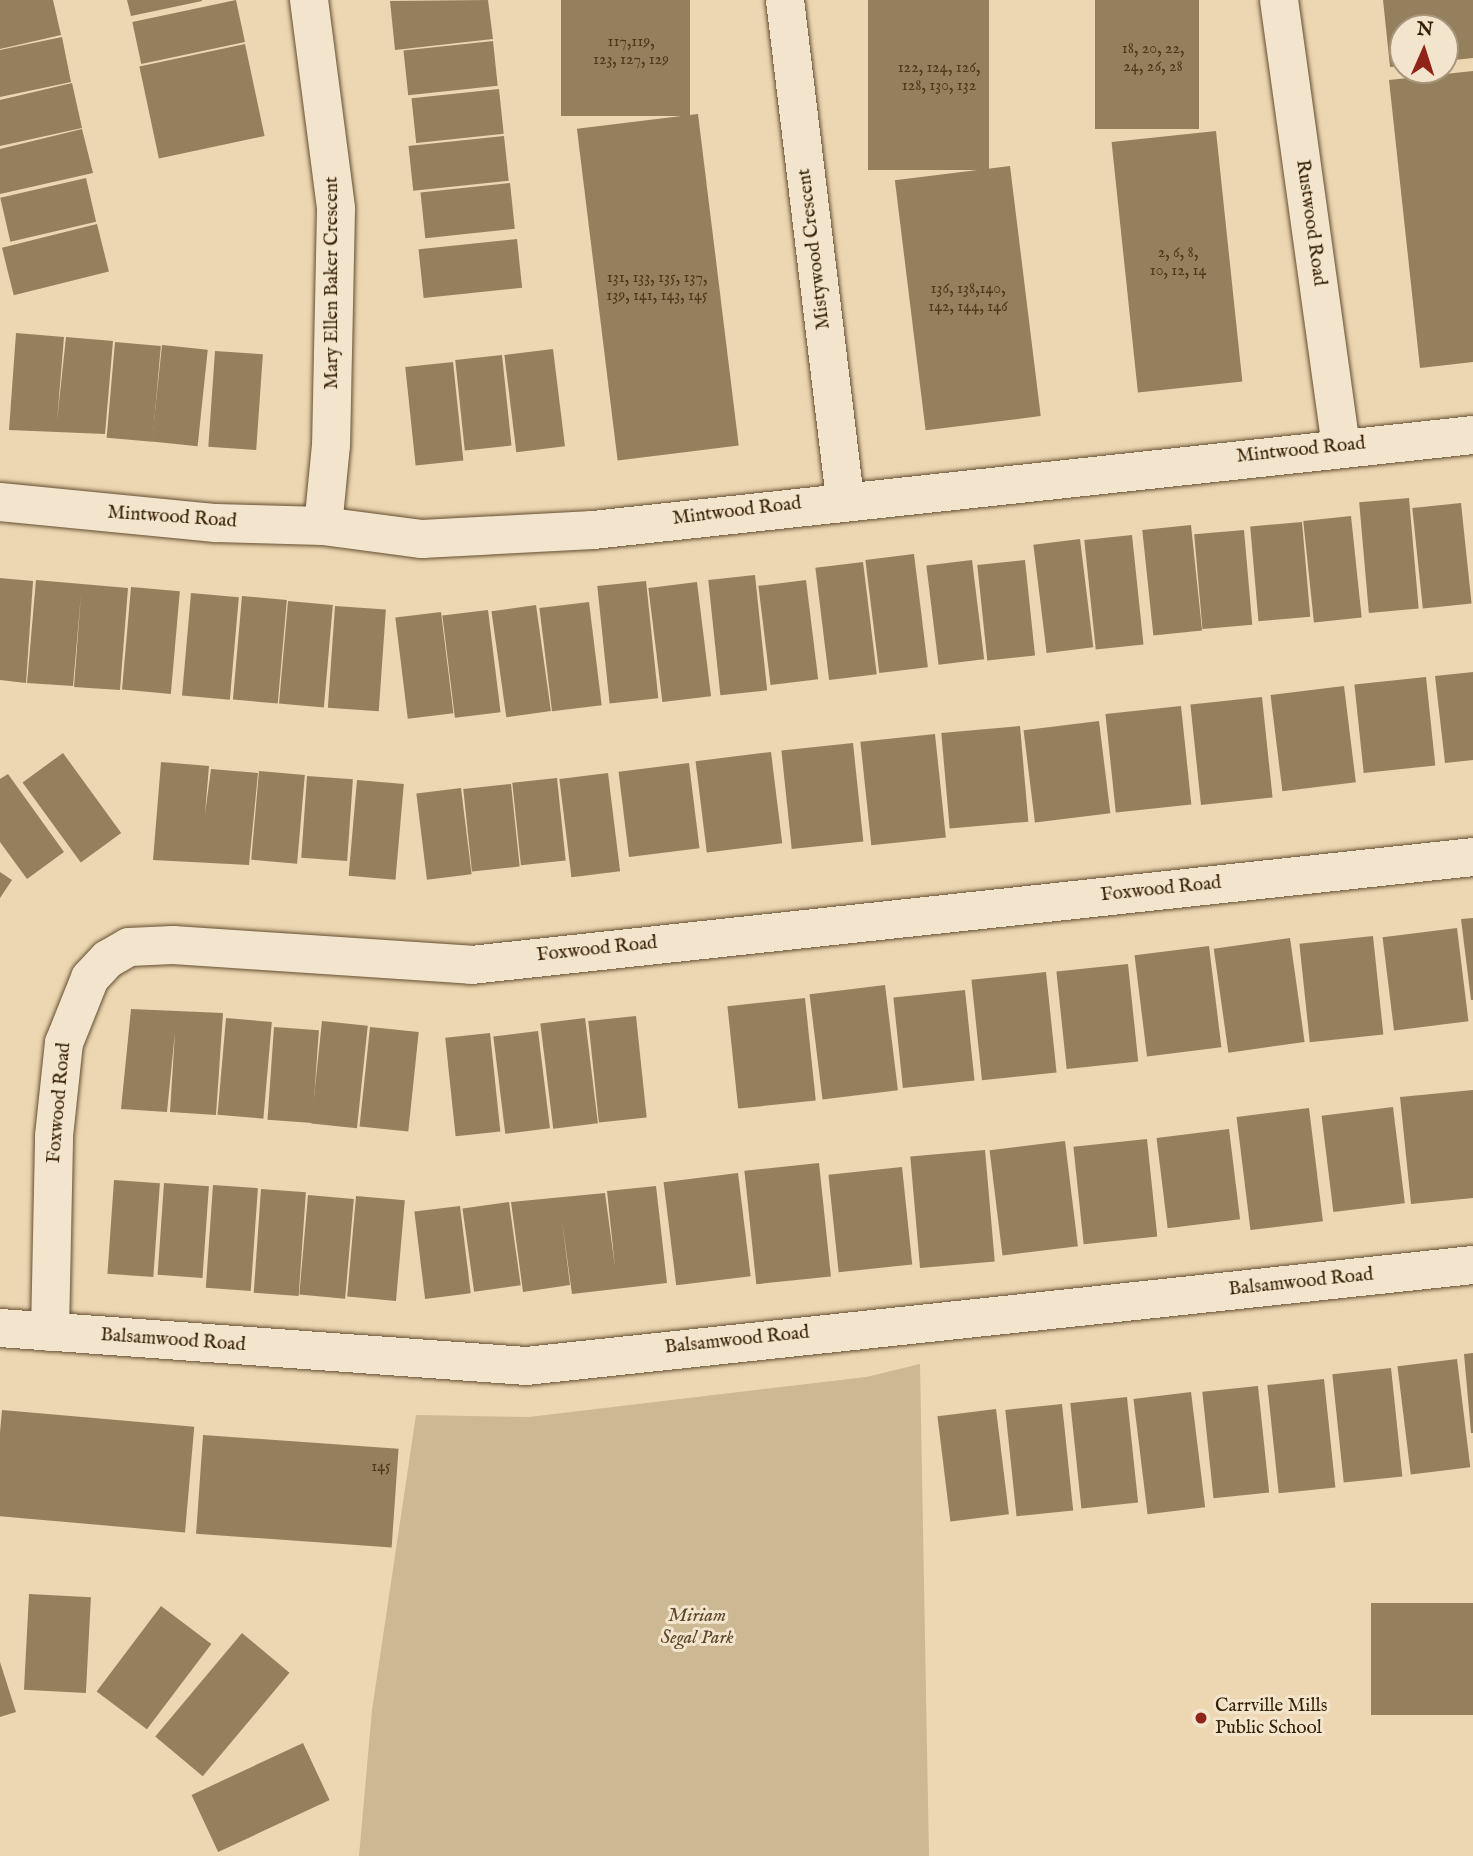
<!DOCTYPE html>
<html>
<head>
<meta charset="utf-8">
<style>
	body { margin:0 }
	#map { position:relative; width:1473px; height:1856px; overflow:hidden; background:#ecd7b2; font-family:"IM FELL English",serif }
	div>[style] { position:absolute }
	[style*='--x'] { left:calc(var(--x)*1px); top:calc(var(--y)*1px); width:calc(var(--w)*1px); rotate:calc(var(--a)*1deg) }
	.green>* { inset:0; background:#cdb894 }
	.building>* { inset:0; background:#95805e; transform-origin:0 0 }
	.roads { filter:drop-shadow(0 0 2px #644e30) drop-shadow(0 0 2px #644e30) }
	.minor>* { height:38px; margin:-19px; padding:0 19px; transform-origin:19px; border-radius:19px; background:#f3e5cd }
	.dots>* { width:19px; height:19px; translate:-50% -50%; box-sizing:border-box; border:4px solid #f3e5cd; border-radius:50% }
	span { translate:-50% -50%; white-space:nowrap; text-align:center; line-height:1.15; -webkit-text-stroke:6px #f3e5cd; paint-order:stroke }
	.number-label { font-size:16px; color:#4e391a }
	.number-label span { -webkit-text-stroke-width:0 }
	.street-label { font-size:19px; color:#372104 }
	.park-label { font-size:19px; color:#5c4728; font-style:italic }
	.poi-label { font-size:19px; color:#372104 }
	.left { translate:0 -50%; text-align:left }
	.north { position:absolute; left:1389px; top:14px; width:70px; height:70px; box-sizing:border-box; background:#f3e5cd; border:2px solid #a8977d; border-radius:50%; rotate:3deg; font-size:19px; font-weight:700; line-height:28px; text-align:center; color:#372104 }
	.north::after { content:''; display:block; margin:auto; width:24px; height:32px; background:#8f2418; clip-path:polygon(50% 0,100% 100%,50% 72%,0 100%) }
</style>
</head>
<body>
<div id="map">
	<div class="green">
		<div style="clip-path:polygon(920px 1364px,929px 1856px,359px 1856px,372px 1710px,416px 1415px,529px 1417px,866px 1377px)"></div>
	</div>
	<div class="building">
		<div style="clip-path:polygon(0 0,53px 0,61px 35px,0 49px)"></div>
		<div style="clip-path:polygon(127px 0,202px 0,202px 1px,131px 16px)"></div>
		<div style="left:236px;top:0;width:43px;height:106px;rotate:78deg"></div>
		<div style="clip-path:polygon(488px 0,493px 39px,395px 50px,390px 1px)"></div>
		<div style="left:561px;top:0;width:129px;height:116px"></div>
		<div style="left:868px;top:0;width:121px;height:170px"></div>
		<div style="left:1095px;top:0;width:104px;height:129px"></div>
		<div style="clip-path:polygon(1383px 0,1473px 0,1473px 58px,1445px 61px,1445px 28px,1403px 28px,1403px 66px,1390px 67px)"></div>
		<div style="clip-path:polygon(62px 37px,71px 82px,0 97px,0 50px)"></div>
		<div style="left:493px;top:41px;width:45px;height:90px;rotate:84deg"></div>
		<div style="left:245px;top:44px;width:94px;height:108px;rotate:78deg"></div>
		<div style="clip-path:polygon(1473px 71px,1473px 362px,1420px 368px,1389px 80px)"></div>
		<div style="clip-path:polygon(72px 83px,82px 128px,0 146px,0 100px)"></div>
		<div style="left:499px;top:89px;width:45px;height:88px;rotate:84deg"></div>
		<div style="left:698px;top:114px;width:334px;height:122px;rotate:83deg"></div>
		<div style="clip-path:polygon(82px 129px,93px 173px,0 194px,0 149px)"></div>
		<div style="left:1216px;top:131px;width:252px;height:105px;rotate:84deg"></div>
		<div style="left:504px;top:136px;width:45px;height:96px;rotate:84deg"></div>
		<div style="left:1010px;top:166px;width:252px;height:116px;rotate:83deg"></div>
		<div style="left:86px;top:178px;width:45px;height:88px;rotate:77deg"></div>
		<div style="left:510px;top:183px;width:46px;height:90px;rotate:84deg"></div>
		<div style="left:97px;top:224px;width:49px;height:98px;rotate:76deg"></div>
		<div style="left:517px;top:239px;width:49px;height:99px;rotate:84deg"></div>
		<div style="clip-path:polygon(16px 333px,64px 337px,57px 421px,66px 337px,113px 341px,105px 434px,9px 430px)"></div>
		<div style="left:115px;top:342px;width:46px;height:96px;rotate:5deg"></div>
		<div style="left:162px;top:345px;width:46px;height:97px;rotate:6deg"></div>
		<div style="left:553px;top:349px;width:98px;height:49px;rotate:83deg"></div>
		<div style="left:215px;top:351px;width:48px;height:96px;rotate:4deg"></div>
		<div style="left:502px;top:355px;width:91px;height:47px;rotate:84deg"></div>
		<div style="left:453px;top:362px;width:99px;height:48px;rotate:84deg"></div>
		<div style="left:1409px;top:498px;width:111px;height:50px;rotate:85deg"></div>
		<div style="left:1461px;top:503px;width:101px;height:49px;rotate:84deg"></div>
		<div style="left:1351px;top:516px;width:102px;height:48px;rotate:84deg"></div>
		<div style="left:1302px;top:522px;width:95px;height:52px;rotate:85deg"></div>
		<div style="left:1191px;top:525px;width:106px;height:49px;rotate:84deg"></div>
		<div style="left:1244px;top:530px;width:95px;height:50px;rotate:85deg"></div>
		<div style="left:1132px;top:535px;width:110px;height:48px;rotate:84deg"></div>
		<div style="left:1080px;top:539px;width:109px;height:47px;rotate:83deg"></div>
		<div style="left:914px;top:554px;width:114px;height:49px;rotate:83deg"></div>
		<div style="left:972px;top:560px;width:100px;height:46px;rotate:83deg"></div>
		<div style="left:1025px;top:560px;width:96px;height:48px;rotate:84deg"></div>
		<div style="left:863px;top:562px;width:113px;height:48px;rotate:83deg"></div>
		<div style="left:755px;top:575px;width:116px;height:47px;rotate:84deg"></div>
		<div style="clip-path:polygon(0 578px,33px 581px,26px 683px,0 680px)"></div>
		<div style="clip-path:polygon(36px 580px,128px 588px,120px 690px,74px 687px,81px 594px,73px 686px,27px 683px)"></div>
		<div style="left:806px;top:580px;width:100px;height:48px;rotate:83deg"></div>
		<div style="left:646px;top:581px;width:118px;height:49px;rotate:84deg"></div>
		<div style="left:697px;top:582px;width:115px;height:49px;rotate:83deg"></div>
		<div style="left:131px;top:587px;width:49px;height:103px;rotate:5deg"></div>
		<div style="left:191px;top:593px;width:48px;height:103px;rotate:5deg"></div>
		<div style="left:242px;top:596px;width:45px;height:104px;rotate:5deg"></div>
		<div style="left:288px;top:601px;width:45px;height:103px;rotate:5deg"></div>
		<div style="left:589px;top:602px;width:104px;height:50px;rotate:83deg"></div>
		<div style="left:536px;top:605px;width:107px;height:45px;rotate:82deg"></div>
		<div style="left:335px;top:606px;width:51px;height:102px;rotate:4deg"></div>
		<div style="left:488px;top:610px;width:103px;height:46px;rotate:83deg"></div>
		<div style="left:441px;top:612px;width:102px;height:46px;rotate:83deg"></div>
		<div style="clip-path:polygon(1473px 672px,1473px 760px,1445px 763px,1435px 676px)"></div>
		<div style="left:1426px;top:677px;width:89px;height:72px;rotate:84deg"></div>
		<div style="left:1344px;top:686px;width:97px;height:74px;rotate:83deg"></div>
		<div style="left:1262px;top:697px;width:101px;height:72px;rotate:84deg"></div>
		<div style="left:1181px;top:706px;width:99px;height:76px;rotate:84deg"></div>
		<div style="left:1099px;top:721px;width:93px;height:76px;rotate:83deg"></div>
		<div style="left:1020px;top:726px;width:96px;height:79px;rotate:85deg"></div>
		<div style="left:935px;top:734px;width:104px;height:75px;rotate:84deg"></div>
		<div style="left:853px;top:743px;width:99px;height:72px;rotate:84deg"></div>
		<div style="left:771px;top:752px;width:92px;height:76px;rotate:83deg"></div>
		<div style="left:63px;top:753px;width:99px;height:50px;rotate:54deg"></div>
		<div style="clip-path:polygon(161px 762px,209px 766px,205px 814px,211px 769px,258px 773px,249px 865px,153px 860px)"></div>
		<div style="left:689px;top:763px;width:86px;height:71px;rotate:83deg"></div>
		<div style="left:259px;top:771px;width:46px;height:89px;rotate:5deg"></div>
		<div style="left:608px;top:773px;width:99px;height:49px;rotate:83deg"></div>
		<div style="clip-path:polygon(8px 774px,64px 852px,27px 879px,0 842px,0 779px)"></div>
		<div style="left:307px;top:776px;width:46px;height:82px;rotate:4deg"></div>
		<div style="left:557px;top:778px;width:83px;height:45px;rotate:84deg"></div>
		<div style="left:357px;top:780px;width:47px;height:96px;rotate:5deg"></div>
		<div style="left:511px;top:784px;width:83px;height:48px;rotate:84deg"></div>
		<div style="left:461px;top:788px;width:87px;height:45px;rotate:83deg"></div>
		<div style="clip-path:polygon(0 872px,12px 880px,0 898px)"></div>
		<div style="clip-path:polygon(1473px 918px,1473px 1000px,1471px 1000px,1461px 919px)"></div>
		<div style="left:1457px;top:928px;width:94px;height:75px;rotate:83deg"></div>
		<div style="left:1373px;top:936px;width:99px;height:74px;rotate:84deg"></div>
		<div style="left:1290px;top:938px;width:105px;height:77px;rotate:82deg"></div>
		<div style="left:1209px;top:946px;width:102px;height:75px;rotate:83deg"></div>
		<div style="left:1128px;top:964px;width:98px;height:72px;rotate:84deg"></div>
		<div style="left:1046px;top:972px;width:101px;height:75px;rotate:84deg"></div>
		<div style="left:885px;top:985px;width:106px;height:76px;rotate:83deg"></div>
		<div style="left:965px;top:990px;width:91px;height:72px;rotate:84deg"></div>
		<div style="left:805px;top:998px;width:103px;height:78px;rotate:84deg"></div>
		<div style="clip-path:polygon(131px 1009px,223px 1013px,216px 1115px,170px 1112px,175px 1032px,167px 1112px,121px 1109px)"></div>
		<div style="left:636px;top:1016px;width:102px;height:48px;rotate:84deg"></div>
		<div style="left:226px;top:1018px;width:46px;height:97px;rotate:5deg"></div>
		<div style="left:585px;top:1018px;width:106px;height:45px;rotate:83deg"></div>
		<div style="left:322px;top:1021px;width:46px;height:103px;rotate:6deg"></div>
		<div style="left:274px;top:1027px;width:45px;height:93px;rotate:4deg"></div>
		<div style="left:370px;top:1027px;width:49px;height:100px;rotate:6deg"></div>
		<div style="left:538px;top:1031px;width:98px;height:45px;rotate:83deg"></div>
		<div style="left:490px;top:1033px;width:99px;height:45px;rotate:84deg"></div>
		<div style="clip-path:polygon(1473px 1090px,1473px 1198px,1411px 1204px,1400px 1097px)"></div>
		<div style="left:1393px;top:1107px;width:97px;height:72px;rotate:83deg"></div>
		<div style="left:1309px;top:1108px;width:114px;height:73px;rotate:83deg"></div>
		<div style="left:1229px;top:1129px;width:91px;height:73px;rotate:83deg"></div>
		<div style="left:1147px;top:1139px;width:98px;height:74px;rotate:84deg"></div>
		<div style="left:1065px;top:1141px;width:106px;height:76px;rotate:83deg"></div>
		<div style="left:985px;top:1150px;width:112px;height:75px;rotate:85deg"></div>
		<div style="left:819px;top:1163px;width:114px;height:75px;rotate:84deg"></div>
		<div style="left:902px;top:1167px;width:98px;height:74px;rotate:84deg"></div>
		<div style="left:738px;top:1173px;width:104px;height:75px;rotate:83deg"></div>
		<div style="left:114px;top:1180px;width:46px;height:94px;rotate:4deg"></div>
		<div style="left:164px;top:1183px;width:45px;height:92px;rotate:4deg"></div>
		<div style="left:213px;top:1185px;width:45px;height:103px;rotate:4deg"></div>
		<div style="clip-path:polygon(656px 1186px,667px 1283px,572px 1294px,562px 1220px,570px 1285px,523px 1292px,511px 1202px,605px 1193px,615px 1267px,607px 1191px)"></div>
		<div style="left:261px;top:1189px;width:45px;height:104px;rotate:4deg"></div>
		<div style="left:308px;top:1195px;width:46px;height:100px;rotate:5deg"></div>
		<div style="left:356px;top:1196px;width:49px;height:101px;rotate:5deg"></div>
		<div style="left:509px;top:1202px;width:84px;height:47px;rotate:82deg"></div>
		<div style="left:460px;top:1206px;width:88px;height:46px;rotate:83deg"></div>
		<div style="clip-path:polygon(1473px 1353px,1473px 1433px,1471px 1433px,1464px 1354px)"></div>
		<div style="left:1457px;top:1359px;width:109px;height:60px;rotate:83deg"></div>
		<div style="left:1391px;top:1368px;width:109px;height:59px;rotate:84deg"></div>
		<div style="left:1324px;top:1379px;width:109px;height:57px;rotate:84deg"></div>
		<div style="left:1258px;top:1386px;width:107px;height:56px;rotate:84deg"></div>
		<div style="left:1191px;top:1392px;width:116px;height:58px;rotate:83deg"></div>
		<div style="left:1127px;top:1397px;width:106px;height:57px;rotate:84deg"></div>
		<div style="left:1062px;top:1404px;width:107px;height:57px;rotate:84deg"></div>
		<div style="left:996px;top:1409px;width:106px;height:59px;rotate:83deg"></div>
		<div style="left:2px;top:1410px;width:193px;height:106px;rotate:5deg"></div>
		<div style="left:203px;top:1435px;width:196px;height:99px;rotate:4deg"></div>
		<div style="left:29px;top:1594px;width:62px;height:96px;rotate:3deg"></div>
		<div style="left:1473px;top:1603px;width:112px;height:102px;rotate:90deg"></div>
		<div style="left:161px;top:1606px;width:63px;height:107px;rotate:37deg"></div>
		<div style="left:242px;top:1633px;width:62px;height:135px;rotate:40deg"></div>
		<div style="clip-path:polygon(0 1662px,16px 1712px,0 1717px)"></div>
		<div style="left:303px;top:1743px;width:63px;height:123px;rotate:65deg"></div>
	</div>
	<div class="roads">
		<div class="minor">
			<div style="--x:309;--y:0;--w:211;--a:82.6"></div>
			<div style="--x:336;--y:209;--w:236;--a:91.2"></div>
			<div style="--x:331;--y:445;--w:81;--a:95.6"></div>
			<div style="--x:785;--y:0;--w:503;--a:83.14"></div>
			<div style="--x:1279;--y:0;--w:450;--a:82.1"></div>
			<div style="--x:0;--y:502;--w:217;--a:5.6"></div>
			<div style="--x:216;--y:523;--w:107;--a:1.6"></div>
			<div style="--x:323;--y:526;--w:100;--a:7.5"></div>
			<div style="--x:422;--y:539;--w:171;--a:-3"></div>
			<div style="--x:593;--y:530;--w:885;--a:-6.16"></div>
			<div style="--x:0;--y:1328;--w:527;--a:4.13"></div>
			<div style="--x:526;--y:1366;--w:952;--a:-6.09"></div>
			<div style="--x:50;--y:1332;--w:196;--a:-88.8"></div>
			<div style="--x:54;--y:1136;--w:94;--a:-83.9"></div>
			<div style="--x:64;--y:1043;--w:70;--a:-68.2"></div>
			<div style="--x:90;--y:978;--w:26;--a:-47"></div>
			<div style="--x:108;--y:959;--w:24;--a:-30"></div>
			<div style="--x:129;--y:947;--w:44;--a:-2.6"></div>
			<div style="--x:173;--y:945;--w:299;--a:3.8"></div>
			<div style="--x:471;--y:965;--w:1008;--a:-6.15"></div>
		</div>
	</div>
	<div class="dots">
		<div style="left:1201px;top:1718px;background:#8f2418"></div>
	</div>
	<div class="number-label">
		<span style="left:631px;top:51px">117,119,<br>123, 127, 129</span>
		<span style="left:1153px;top:58px">18, 20, 22,<br>24, 26, 28</span>
		<span style="left:939px;top:77px">122, 124, 126,<br>128, 130, 132</span>
		<span style="left:1178px;top:262px">2, 6, 8,<br>10, 12, 14</span>
		<span style="left:657px;top:287px">131, 133, 135, 137,<br>139, 141, 143, 145</span>
		<span style="left:968px;top:298px">136, 138,140,<br>142, 144, 146</span>
		<span style="left:381px;top:1467px">145</span>
	</div>
	<div class="street-label">
		<span style="left:1310px;top:223px;rotate:82deg">Rustwood Road</span>
		<span style="left:815px;top:249px;rotate:-97deg">Mistywood Crescent</span>
		<span style="left:333px;top:283px;rotate:-90deg">Mary Ellen Baker Crescent</span>
		<span style="left:1301px;top:451px;rotate:-6deg">Mintwood Road</span>
		<span style="left:737px;top:512px;rotate:-7deg">Mintwood Road</span>
		<span style="left:172px;top:518px;rotate:4deg">Mintwood Road</span>
		<span style="left:1161px;top:890px;rotate:-6deg">Foxwood Road</span>
		<span style="left:597px;top:950px;rotate:-6deg">Foxwood Road</span>
		<span style="left:60px;top:1103px;rotate:-85deg">Foxwood Road</span>
		<span style="left:1301px;top:1283px;rotate:-6deg">Balsamwood Road</span>
		<span style="left:173px;top:1341px;rotate:4deg">Balsamwood Road</span>
		<span style="left:737px;top:1341px;rotate:-6deg">Balsamwood Road</span>
	</div>
	<div class="park-label">
		<span style="left:697px;top:1628px">Miriam<br>Segal Park</span>
	</div>
	<div class="poi-label">
		<span class="left" style="left:1215px;top:1718px">Carrville Mills<br>Public School</span>
	</div>
	<div class="north">N</div>
</div>
</body>
</html>
